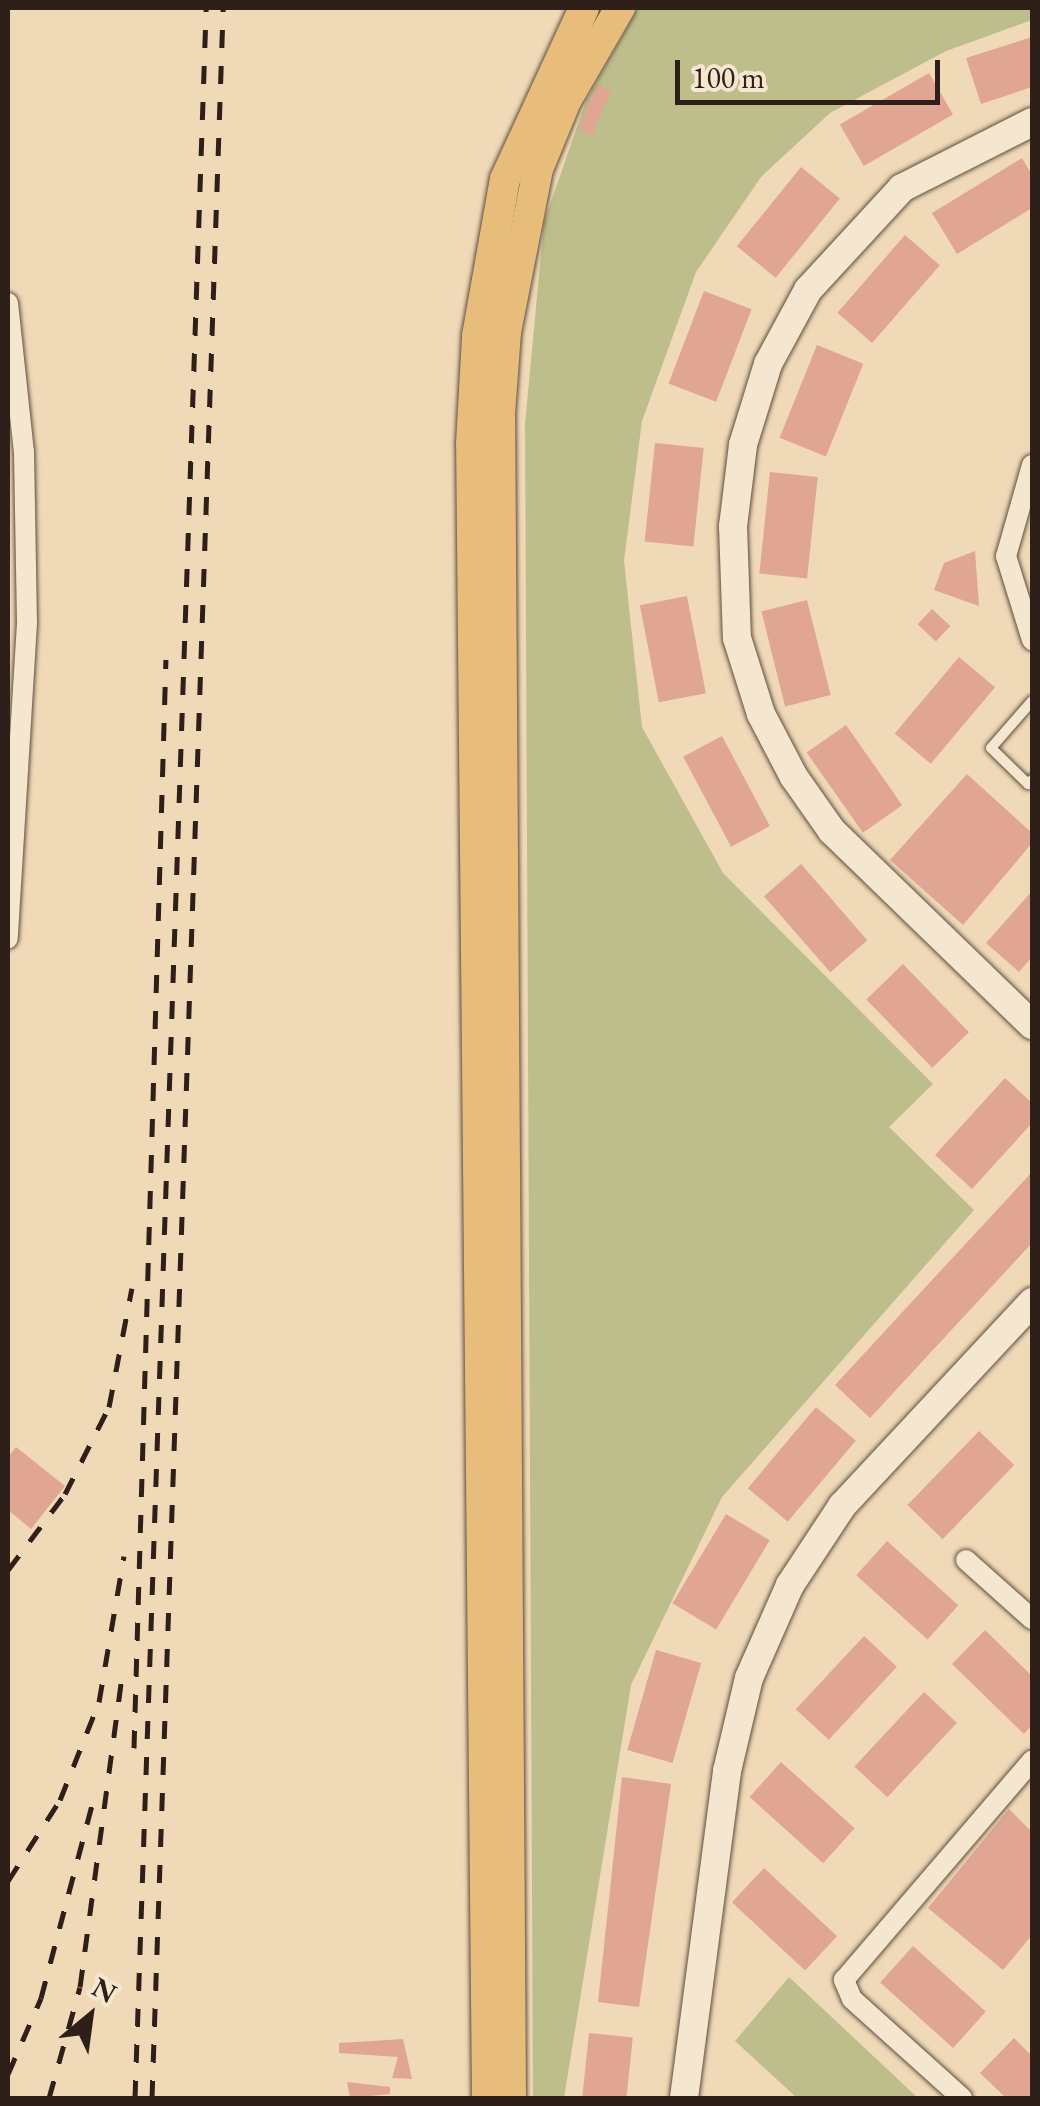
<!DOCTYPE html>
<html>
<head>
<meta charset="utf-8">
<style>
	body { margin:0 }
	#map { position:relative; width:1040px; height:2106px; overflow:hidden; background:#f0d9b6; font-family:"EB Garamond",serif }
	div>[style] { position:absolute }
	[style*='--x'] { left:calc(var(--x)*1px); top:calc(var(--y)*1px); width:calc(var(--w)*1px); rotate:calc(var(--a)*1deg) }
	.green>* { inset:0; background:#bdbe8c }
	.building>* { inset:0; background:#e1a593; transform-origin:0 0 }
	.roads { filter:drop-shadow(0 0 2px #5e4e40) drop-shadow(0 0 2px #5e4e40) }
	.lane>* { height:10px; margin:-5px; padding:0 5px; transform-origin:5px; border-radius:5px; background:#f5e6d0 }
	.street>* { height:20px; margin:-10px; padding:0 10px; transform-origin:10px; border-radius:10px; background:#f5e6d0 }
	.secondary>* { height:28px; margin:-14px; padding:0 14px; transform-origin:14px; border-radius:14px; background:#f5e6d0 }
	.primary>* { height:30px; margin:-15px; padding:0 15px; transform-origin:15px; border-radius:15px; background:#e8bc7b }
	.rail>* { height:5px; margin-top:-2.5px; transform-origin:0; background:repeating-linear-gradient(90deg,#2e2019 0 18px,transparent 0 36px) }
	span { translate:-50% -50%; white-space:nowrap; text-align:center; line-height:1.15; -webkit-text-stroke:10px #f5e6d0; paint-order:stroke }
	.frame { position:absolute; inset:0; border:10px solid #2e2019; pointer-events:none }
	.north { position:absolute; left:40px; top:1966px; width:100px; height:100px; -webkit-text-stroke:8px #f5e6d0; paint-order:stroke; rotate:29deg; font-size:28px; font-weight:700; line-height:40px; text-align:center; color:#2e2019 }
	.north::after { content:''; display:block; margin:auto; width:35px; height:45px; background:#2e2019; clip-path:polygon(50% 0,100% 100%,50% 72%,0 100%) }
	.scale { position:absolute; left:675px; top:60px; width:265px; height:45px; box-sizing:border-box; border:5px solid #2e2019; border-top:0; padding-left:12px; font-size:30px; line-height:35px; white-space:nowrap; color:#2e2019; -webkit-text-stroke:8px #f5e6d0; paint-order:stroke }
</style>
</head>
<body>
<div id="map">
	<div class="green">
		<div style="clip-path:polygon(638px 8px,1032px 8px,1032px 20px,946px 51px,830px 113px,761px 177px,696px 272px,642px 421px,624px 561px,642px 727px,723px 873px,933px 1084px,889px 1127px,974px 1210px,722px 1497px,631px 1685px,564px 2098px,533px 2098px,525px 424px,544px 222px,586px 101px)"></div>
		<div style="clip-path:polygon(789px 1977px,918px 2098px,797px 2098px,735px 2041px)"></div>
	</div>
	<div class="building">
		<div style="clip-path:polygon(1032px 37px,1032px 87px,981px 104px,966px 58px)"></div>
		<div style="left:929px;top:73px;width:48px;height:103px;rotate:60deg"></div>
		<div style="left:597px;top:85px;width:15px;height:48px;rotate:23deg"></div>
		<div style="clip-path:polygon(1022px 158px,1032px 175px,1032px 208px,957px 254px,932px 213px)"></div>
		<div style="left:801px;top:167px;width:50px;height:102px;rotate:39deg"></div>
		<div style="left:905px;top:235px;width:46px;height:103px;rotate:41deg"></div>
		<div style="left:704px;top:291px;width:51px;height:99px;rotate:21deg"></div>
		<div style="left:817px;top:345px;width:50px;height:100px;rotate:22deg"></div>
		<div style="left:655px;top:443px;width:49px;height:99px;rotate:6deg"></div>
		<div style="left:770px;top:472px;width:48px;height:102px;rotate:6deg"></div>
		<div style="clip-path:polygon(975px 551px,979px 606px,934px 590px,944px 563px)"></div>
		<div style="left:687px;top:596px;width:99px;height:48px;rotate:79deg"></div>
		<div style="left:807px;top:600px;width:98px;height:47px;rotate:76deg"></div>
		<div style="left:932px;top:609px;width:25px;height:21px;rotate:43deg"></div>
		<div style="left:959px;top:657px;width:47px;height:100px;rotate:40deg"></div>
		<div style="left:846px;top:725px;width:98px;height:48px;rotate:55deg"></div>
		<div style="left:722px;top:736px;width:102px;height:44px;rotate:62deg"></div>
		<div style="clip-path:polygon(967px 774px,1032px 833px,1032px 843px,963px 925px,890px 860px)"></div>
		<div style="left:801px;top:864px;width:101px;height:49px;rotate:49deg"></div>
		<div style="clip-path:polygon(1032px 891px,1032px 957px,1019px 972px,986px 943px)"></div>
		<div style="left:903px;top:964px;width:95px;height:51px;rotate:46deg"></div>
		<div style="clip-path:polygon(1005px 1078px,1032px 1103px,1032px 1123px,972px 1189px,935px 1155px)"></div>
		<div style="clip-path:polygon(1032px 1172px,1032px 1243px,870px 1418px,835px 1385px)"></div>
		<div style="left:816px;top:1407px;width:52px;height:106px;rotate:40deg"></div>
		<div style="left:979px;top:1431px;width:49px;height:103px;rotate:44deg"></div>
		<div style="clip-path:polygon(16px 1447px,65px 1486px,31px 1529px,8px 1510px,8px 1457px)"></div>
		<div style="left:726px;top:1514px;width:51px;height:104px;rotate:31deg"></div>
		<div style="left:887px;top:1541px;width:96px;height:46px;rotate:42deg"></div>
		<div style="clip-path:polygon(985px 1630px,1032px 1676px,1032px 1725px,1024px 1734px,952px 1664px)"></div>
		<div style="left:864px;top:1636px;width:45px;height:100px;rotate:43deg"></div>
		<div style="left:656px;top:1650px;width:47px;height:104px;rotate:16deg"></div>
		<div style="left:924px;top:1692px;width:45px;height:102px;rotate:43deg"></div>
		<div style="left:781px;top:1762px;width:99px;height:47px;rotate:42deg"></div>
		<div style="clip-path:polygon(622px 1777px,671px 1784px,639px 2007px,598px 2002px)"></div>
		<div style="clip-path:polygon(1009px 1809px,1032px 1832px,1032px 1935px,1003px 1970px,928px 1908px)"></div>
		<div style="left:764px;top:1868px;width:100px;height:47px;rotate:43deg"></div>
		<div style="left:913px;top:1946px;width:98px;height:49px;rotate:42deg"></div>
		<div style="left:589px;top:2033px;width:44px;height:65px;rotate:6deg"></div>
		<div style="clip-path:polygon(1014px 2038px,1032px 2056px,1032px 2098px,1006px 2098px,980px 2073px)"></div>
		<div style="clip-path:polygon(403px 2039px,412px 2079px,392px 2078px,398px 2057px,339px 2053px,339px 2043px)"></div>
		<div style="clip-path:polygon(347px 2082px,390px 2087px,390px 2094px,350px 2098px)"></div>
	</div>
	<div class="roads">
		<div class="lane">
			<div style="--x:1032;--y:701;--w:62;--a:131.1"></div>
			<div style="--x:991;--y:748;--w:52;--a:44.2"></div>
			<div style="--x:1028;--y:784;--w:6;--a:-45"></div>
		</div>
		<div class="street">
			<div style="--x:8;--y:303;--w:150;--a:83.9"></div>
			<div style="--x:24;--y:452;--w:171;--a:89"></div>
			<div style="--x:27;--y:623;--w:316;--a:93.5"></div>
			<div style="--x:1032;--y:465;--w:95;--a:105.9"></div>
			<div style="--x:1006;--y:556;--w:88;--a:72.8"></div>
			<div style="--x:966;--y:1560;--w:89;--a:41.8"></div>
			<div style="--x:962;--y:2098;--w:148;--a:-138"></div>
			<div style="--x:852;--y:1999;--w:21;--a:-113"></div>
			<div style="--x:844;--y:1980;--w:289;--a:-49.4"></div>
		</div>
		<div class="secondary">
			<div style="--x:1032;--y:122;--w:146;--a:153.1"></div>
			<div style="--x:902;--y:188;--w:139;--a:132.7"></div>
			<div style="--x:808;--y:290;--w:84;--a:118.4"></div>
			<div style="--x:768;--y:364;--w:85;--a:107.2"></div>
			<div style="--x:743;--y:445;--w:82;--a:97"></div>
			<div style="--x:733;--y:526;--w:112;--a:88"></div>
			<div style="--x:737;--y:638;--w:80;--a:72.5"></div>
			<div style="--x:761;--y:714;--w:71;--a:62.4"></div>
			<div style="--x:794;--y:777;--w:66;--a:54.9"></div>
			<div style="--x:832;--y:831;--w:279;--a:44.1"></div>
			<div style="--x:684;--y:2098;--w:330;--a:-82.5"></div>
			<div style="--x:727;--y:1771;--w:96;--a:-76.7"></div>
			<div style="--x:749;--y:1678;--w:102;--a:-66.2"></div>
			<div style="--x:790;--y:1585;--w:95;--a:-56.6"></div>
			<div style="--x:842;--y:1506;--w:279;--a:-47"></div>
		</div>
		<div class="primary">
			<div style="--x:487;--y:2098;--w:1654;--a:-90.55"></div>
			<div style="--x:471;--y:444;--w:108;--a:-86.8"></div>
			<div style="--x:477;--y:336;--w:159;--a:-79.9"></div>
			<div style="--x:505;--y:179;--w:188;--a:-65.2"></div>
			<div style="--x:511;--y:2098;--w:1684;--a:-90.37"></div>
			<div style="--x:500;--y:414;--w:82;--a:-85.8"></div>
			<div style="--x:506;--y:332;--w:166;--a:-78.9"></div>
			<div style="--x:538;--y:169;--w:74;--a:-67.6"></div>
			<div style="--x:566;--y:101;--w:108;--a:-59.9"></div>
		</div>
	</div>
	<div class="rail">
		<div style="--x:8;--y:1570;--w:95;--a:-53.1"></div>
		<div style="--x:65;--y:1494;--w:97;--a:-63.2"></div>
		<div style="--x:109;--y:1407;--w:121;--a:-79.1"></div>
		<div style="--x:134;--y:1748;--w:1089;--a:-88.32"></div>
		<div style="--x:8;--y:1881;--w:96;--a:-57.3"></div>
		<div style="--x:60;--y:1800;--w:105;--a:-68.3"></div>
		<div style="--x:99;--y:1702;--w:148;--a:-80.3"></div>
		<div style="--x:8;--y:2074;--w:83;--a:-66.5"></div>
		<div style="--x:41;--y:1998;--w:211;--a:-75.2"></div>
		<div style="--x:49;--y:2098;--w:115;--a:-74.4"></div>
		<div style="--x:80;--y:1987;--w:319;--a:-82.3"></div>
		<div style="--x:135;--y:2098;--w:2091;--a:-88.05"></div>
		<div style="--x:152;--y:2098;--w:2091;--a:-88.05"></div>
	</div>
	<div class="frame"></div>
	<div class="north">N</div>
	<div class="scale">100 m</div>
</div>
</body>
</html>
